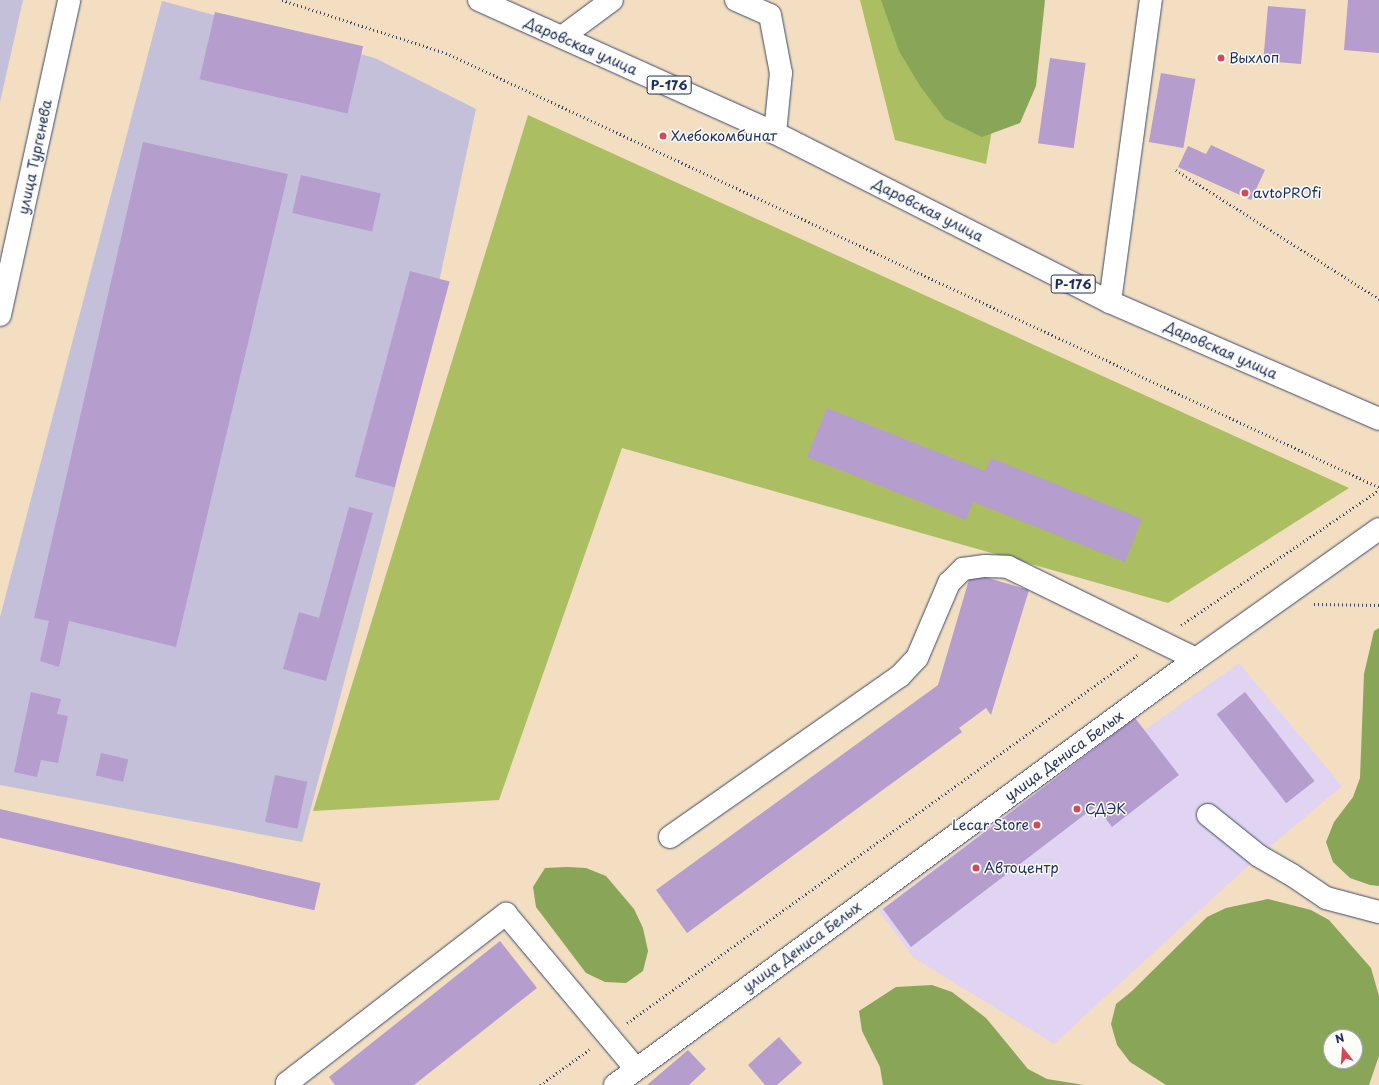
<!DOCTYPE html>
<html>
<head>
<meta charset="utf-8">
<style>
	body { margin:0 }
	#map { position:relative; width:1379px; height:1085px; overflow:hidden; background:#f3dec1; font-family:"Playpen Sans",sans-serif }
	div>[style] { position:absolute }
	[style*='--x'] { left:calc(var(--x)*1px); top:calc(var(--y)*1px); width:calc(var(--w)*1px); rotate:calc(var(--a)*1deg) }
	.built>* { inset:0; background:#e1d4f3 }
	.industrial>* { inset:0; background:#c5c0da }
	.green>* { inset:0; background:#acbe62 }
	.forest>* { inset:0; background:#89a558 }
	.building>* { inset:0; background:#b59dcd; transform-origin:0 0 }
	.path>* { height:2.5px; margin-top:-1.25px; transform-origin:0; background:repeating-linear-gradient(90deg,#3b496d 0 1px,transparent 0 4px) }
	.roads { filter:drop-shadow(0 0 1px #3b496d) drop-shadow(0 0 1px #3b496d) }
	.minor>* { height:22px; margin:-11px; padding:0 11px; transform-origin:11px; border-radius:11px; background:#fff }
	.highway>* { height:22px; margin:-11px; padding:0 11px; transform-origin:11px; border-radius:11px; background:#fff }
	.dots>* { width:11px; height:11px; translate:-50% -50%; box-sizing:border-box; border:2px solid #fdfcf7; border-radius:50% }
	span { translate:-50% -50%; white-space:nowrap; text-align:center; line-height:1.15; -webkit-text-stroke:3px #fdfcf7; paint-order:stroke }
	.shield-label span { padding:1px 3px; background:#fdfcf7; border:1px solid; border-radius:3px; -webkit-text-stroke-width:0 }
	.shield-label { font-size:13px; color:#1b2f5e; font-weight:700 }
	.street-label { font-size:14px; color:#1b2f5e }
	.poi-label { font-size:14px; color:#1b2f5e }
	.left { translate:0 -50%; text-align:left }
	.right { translate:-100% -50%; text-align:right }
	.north { position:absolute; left:1323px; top:1029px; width:40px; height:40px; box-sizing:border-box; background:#fdfcf7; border:1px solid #a3aaba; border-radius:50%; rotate:343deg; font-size:11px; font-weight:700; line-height:16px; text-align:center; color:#1b2f5e }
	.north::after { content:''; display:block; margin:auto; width:14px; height:18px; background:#d1495b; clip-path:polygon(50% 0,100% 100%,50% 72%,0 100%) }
</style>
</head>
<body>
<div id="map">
	<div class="built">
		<div style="clip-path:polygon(1239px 663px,1342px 786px,1259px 856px,1054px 1044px,914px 958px,879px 911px,1132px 719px,1142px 732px)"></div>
	</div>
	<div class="industrial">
		<div style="clip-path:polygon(0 0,23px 0,0 102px)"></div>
		<div style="clip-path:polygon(162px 1px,375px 58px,476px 109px,395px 488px,302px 842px,0 785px,0 617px)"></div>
	</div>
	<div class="green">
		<div style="clip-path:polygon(860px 0,1015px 0,986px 164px,895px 140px)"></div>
		<div style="clip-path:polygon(528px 115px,1349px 488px,1168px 603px,622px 448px,499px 800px,313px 811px)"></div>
	</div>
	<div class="forest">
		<div style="clip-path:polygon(881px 0,1045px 0,1036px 86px,1020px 123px,982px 137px,945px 119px,920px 86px,899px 51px)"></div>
		<div style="clip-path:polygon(1379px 628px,1379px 886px,1370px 885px,1350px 878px,1333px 862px,1326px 842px,1334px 822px,1353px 797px,1360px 778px,1364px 674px,1374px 631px)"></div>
		<div style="clip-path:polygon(567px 867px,586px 868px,606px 876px,634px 909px,643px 928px,648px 951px,643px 971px,626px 983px,605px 982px,586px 973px,536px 907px,533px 887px,545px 868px)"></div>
		<div style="clip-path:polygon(evenodd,1268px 899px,1311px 910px,1329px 920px,1371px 968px,1379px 996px,1379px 1056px,1369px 1085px,1166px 1085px,1130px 1062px,1117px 1045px,1111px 1024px,1116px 1004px,1132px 991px,1207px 917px,1226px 908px,1268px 899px,1331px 1037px,1355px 1037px,1355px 1061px,1331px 1061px,1331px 1037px)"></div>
		<div style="clip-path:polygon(932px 985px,952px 992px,986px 1018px,1028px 1069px,1047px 1079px,1084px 1085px,883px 1085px,880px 1067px,862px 1031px,859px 1011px,896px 987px)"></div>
	</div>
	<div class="building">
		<div style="clip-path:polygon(1348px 0,1379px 0,1379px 53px,1344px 50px)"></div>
		<div style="left:1268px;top:6px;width:38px;height:55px;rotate:5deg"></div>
		<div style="left:215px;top:12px;width:152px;height:69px;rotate:13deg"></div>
		<div style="left:1050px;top:58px;width:36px;height:86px;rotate:8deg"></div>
		<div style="left:1161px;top:73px;width:35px;height:70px;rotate:10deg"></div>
		<div style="clip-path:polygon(143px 142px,288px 174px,176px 647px,69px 621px,59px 667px,40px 661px,49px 621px,34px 618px)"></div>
		<div style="clip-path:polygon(1211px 145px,1265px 170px,1251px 200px,1178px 167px,1188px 146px,1206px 154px)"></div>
		<div style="left:301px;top:175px;width:82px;height:39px;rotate:13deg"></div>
		<div style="left:410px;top:271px;width:41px;height:213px;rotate:15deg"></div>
		<div style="clip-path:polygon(827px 408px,985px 471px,991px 458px,1142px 519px,1125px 562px,973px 502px,966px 520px,807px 457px)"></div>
		<div style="clip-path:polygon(349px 507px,373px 513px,326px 681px,283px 669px,299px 612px,319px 618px)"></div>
		<div style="clip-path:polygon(971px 573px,1029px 590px,991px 715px,986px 708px,959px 728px,962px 732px,687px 933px,656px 890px,938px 685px)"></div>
		<div style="clip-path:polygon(31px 692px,61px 699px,57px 714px,68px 716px,58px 763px,41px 760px,37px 777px,14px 772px)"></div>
		<div style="left:1245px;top:692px;width:113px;height:36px;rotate:52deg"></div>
		<div style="clip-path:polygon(1135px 718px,1179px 775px,1112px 827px,1096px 806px,911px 947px,883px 909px)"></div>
		<div style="left:101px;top:753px;width:28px;height:23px;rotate:13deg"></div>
		<div style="left:275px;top:775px;width:33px;height:48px;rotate:12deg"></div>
		<div style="left:0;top:809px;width:329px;height:28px;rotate:13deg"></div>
		<div style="clip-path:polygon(500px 941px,537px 988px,414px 1085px,335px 1085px,329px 1077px)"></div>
		<div style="clip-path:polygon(779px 1037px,802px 1063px,777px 1085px,765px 1085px,748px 1065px)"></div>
		<div style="clip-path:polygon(688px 1050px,706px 1069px,689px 1085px,647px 1085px)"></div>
	</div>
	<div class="path">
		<div style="--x:282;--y:0;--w:172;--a:17.9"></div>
		<div style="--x:446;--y:53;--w:1029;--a:24.95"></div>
		<div style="--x:1176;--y:170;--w:241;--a:32.4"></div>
		<div style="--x:1314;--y:604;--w:65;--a:0.9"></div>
		<div style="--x:1181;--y:625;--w:240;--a:-34.3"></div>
		<div style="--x:627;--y:1023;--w:629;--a:-35.81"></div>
		<div style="--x:540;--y:1085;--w:62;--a:-35.8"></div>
	</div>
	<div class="roads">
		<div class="minor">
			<div style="--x:736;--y:0;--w:37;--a:24"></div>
			<div style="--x:770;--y:15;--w:59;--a:79.3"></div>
			<div style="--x:781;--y:73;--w:60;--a:95.7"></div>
			<div style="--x:562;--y:37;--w:62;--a:-36.5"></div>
			<div style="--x:1110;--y:302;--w:305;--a:-82.3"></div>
			<div style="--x:0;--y:315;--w:322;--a:-77.6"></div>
			<div style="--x:1208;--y:815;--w:65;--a:38.8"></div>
			<div style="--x:1259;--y:856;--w:38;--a:30"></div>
			<div style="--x:1292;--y:875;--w:41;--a:34.1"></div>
			<div style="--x:1326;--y:898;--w:55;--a:14.8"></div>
			<div style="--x:670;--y:837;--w:281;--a:-35"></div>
			<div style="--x:900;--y:676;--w:25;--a:-47"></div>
			<div style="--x:917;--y:658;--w:82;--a:-66.9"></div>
			<div style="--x:949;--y:583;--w:20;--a:-45"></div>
			<div style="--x:963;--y:569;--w:22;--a:-8"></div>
			<div style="--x:985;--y:566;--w:23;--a:2"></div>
			<div style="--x:1008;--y:567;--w:209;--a:26.1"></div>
			<div style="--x:288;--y:1085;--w:2;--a:-117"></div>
			<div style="--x:287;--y:1083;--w:277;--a:-37.7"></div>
			<div style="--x:506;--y:914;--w:202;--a:50"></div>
			<div style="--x:615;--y:1085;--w:720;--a:-36.25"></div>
			<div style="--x:1196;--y:659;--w:224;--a:-35.4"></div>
		</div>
		<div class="highway">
			<div style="--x:479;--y:0;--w:325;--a:24.2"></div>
			<div style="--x:775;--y:133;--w:375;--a:26.8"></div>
			<div style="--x:1110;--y:302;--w:293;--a:23.5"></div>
		</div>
	</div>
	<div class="dots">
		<div style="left:1221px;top:58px;background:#d1495b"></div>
		<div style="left:663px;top:136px;background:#d1495b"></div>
		<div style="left:1245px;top:193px;background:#d1495b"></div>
		<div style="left:1077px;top:809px;background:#d1495b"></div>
		<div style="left:1037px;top:825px;background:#d1495b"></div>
		<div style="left:976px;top:868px;background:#d1495b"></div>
	</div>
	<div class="shield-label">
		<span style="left:669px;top:85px">Р-176</span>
		<span style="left:1073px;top:284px">Р-176</span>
	</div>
	<div class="street-label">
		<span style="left:581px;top:46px;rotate:24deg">Даровская улица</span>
		<span style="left:35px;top:157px;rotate:-78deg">улица Тургенева</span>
		<span style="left:928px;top:210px;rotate:27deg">Даровская улица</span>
		<span style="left:1221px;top:350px;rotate:24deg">Даровская улица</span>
		<span style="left:1064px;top:756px;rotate:-36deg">улица Дениса Белых</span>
		<span style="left:802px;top:947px;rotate:-36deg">улица Дениса Белых</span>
	</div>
	<div class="poi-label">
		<span class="left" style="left:1229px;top:58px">Выхлоп</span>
		<span class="left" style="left:671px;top:136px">Хлебокомбинат</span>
		<span class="left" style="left:1253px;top:193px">avtoPROfi</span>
		<span class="left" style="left:1085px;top:809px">СДЭК</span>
		<span class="right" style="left:1029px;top:825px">Lecar Store</span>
		<span class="left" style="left:984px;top:868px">Автоцентр</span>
	</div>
	<div class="north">N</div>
</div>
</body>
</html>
